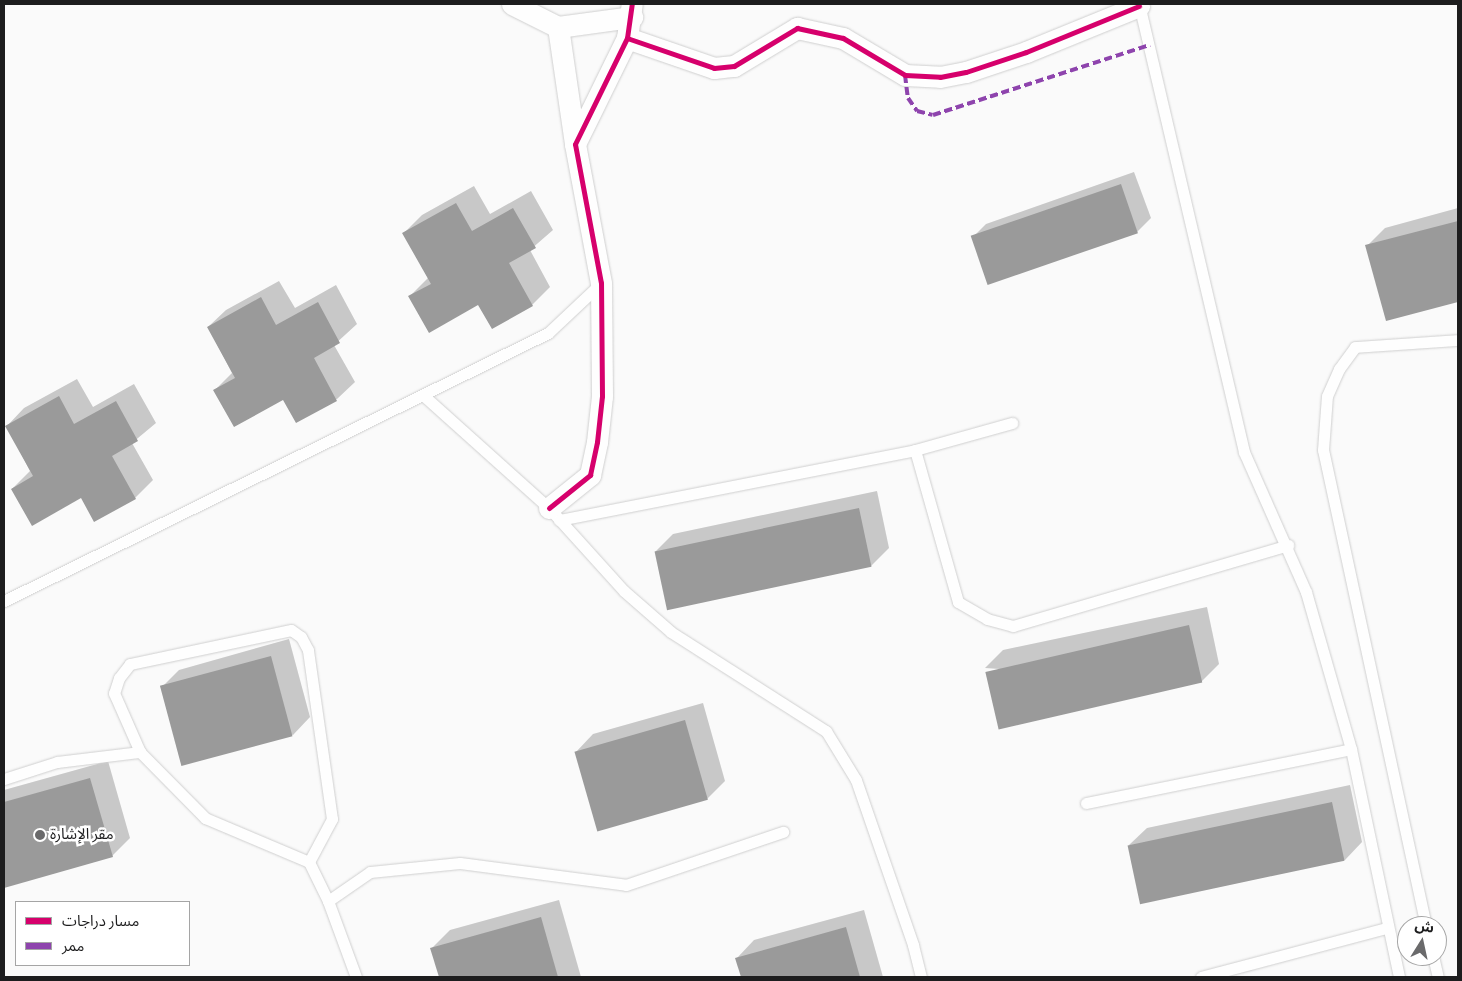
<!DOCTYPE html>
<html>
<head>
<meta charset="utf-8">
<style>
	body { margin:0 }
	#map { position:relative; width:1462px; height:981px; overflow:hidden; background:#fafafa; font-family:Bitter,"Noto Sans Arabic",serif }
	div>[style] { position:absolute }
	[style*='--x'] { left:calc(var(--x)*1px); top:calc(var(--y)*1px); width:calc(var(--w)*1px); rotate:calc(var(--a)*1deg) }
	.shadow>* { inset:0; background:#0003 }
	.building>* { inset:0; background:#9a9a9a; transform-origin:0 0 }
	.roads { filter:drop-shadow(0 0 1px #cfcfcf) drop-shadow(0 0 1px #cfcfcf) }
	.lane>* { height:11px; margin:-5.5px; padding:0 5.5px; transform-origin:5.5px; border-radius:5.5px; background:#fefefe }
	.street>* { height:21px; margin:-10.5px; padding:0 10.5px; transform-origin:10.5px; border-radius:10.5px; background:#fefefe }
	.quiet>* { height:4px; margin-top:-2px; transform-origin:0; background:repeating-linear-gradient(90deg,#8e44ad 0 8px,transparent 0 12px) }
	.cycleway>* { height:5px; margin:-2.5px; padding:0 2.5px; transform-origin:2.5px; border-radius:2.5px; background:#d6006c }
	.dots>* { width:14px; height:14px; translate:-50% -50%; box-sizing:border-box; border:2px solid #fff; border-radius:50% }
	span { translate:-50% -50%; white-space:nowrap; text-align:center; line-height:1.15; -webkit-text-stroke:5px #fff; paint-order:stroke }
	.poi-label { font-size:15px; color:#1d1d1e }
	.left { translate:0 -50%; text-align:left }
	.frame { position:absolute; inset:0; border:5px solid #1d1d1e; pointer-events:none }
	.legend { position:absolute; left:15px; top:901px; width:175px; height:65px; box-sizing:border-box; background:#fff; border:1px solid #a5a5a5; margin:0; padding:6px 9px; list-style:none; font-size:15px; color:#1d1d1e }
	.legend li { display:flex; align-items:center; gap:10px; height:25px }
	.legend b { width:25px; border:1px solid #a5a5a5 }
	.north { position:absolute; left:1397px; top:916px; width:50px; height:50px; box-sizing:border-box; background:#fff; border:1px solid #a5a5a5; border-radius:50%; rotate:10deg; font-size:14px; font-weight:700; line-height:20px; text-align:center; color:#1d1d1e }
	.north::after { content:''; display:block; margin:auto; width:18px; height:22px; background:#6a6a6b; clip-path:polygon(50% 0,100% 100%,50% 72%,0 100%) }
</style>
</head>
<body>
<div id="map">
	<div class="shadow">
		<div style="clip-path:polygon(1134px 172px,1151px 218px,1137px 232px,972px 238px,986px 224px)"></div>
		<div style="clip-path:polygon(474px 186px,490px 214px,531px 191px,553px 230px,530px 250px,550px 287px,532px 305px,492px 327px,479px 304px,410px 296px,428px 278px,404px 233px,422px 215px)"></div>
		<div style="clip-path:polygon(1458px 208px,1458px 300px,1387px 319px,1367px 246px,1385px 228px)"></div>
		<div style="clip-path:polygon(279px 281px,295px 308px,336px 285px,357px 324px,334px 345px,355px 382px,337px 399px,296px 421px,284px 399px,214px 391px,232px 373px,208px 327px,226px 310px)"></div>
		<div style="clip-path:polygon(77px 379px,93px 407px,134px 384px,156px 423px,132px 443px,153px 480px,135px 498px,82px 497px,12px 489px,30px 471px,7px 426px,24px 408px)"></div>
		<div style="clip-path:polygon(877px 491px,889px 548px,871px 566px,655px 552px,673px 534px)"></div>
		<div style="clip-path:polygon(1207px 607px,1219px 664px,1201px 682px,985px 668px,1003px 650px)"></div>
		<div style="clip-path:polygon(289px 639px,310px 717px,293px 735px,161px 688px,179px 670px)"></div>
		<div style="clip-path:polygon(703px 703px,725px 781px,707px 799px,576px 752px,593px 734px)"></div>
		<div style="clip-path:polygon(108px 761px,130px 838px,112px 856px,4px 886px,4px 790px)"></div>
		<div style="clip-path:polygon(1350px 785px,1362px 842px,1345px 860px,1129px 845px,1147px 828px)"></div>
		<div style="clip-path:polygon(559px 900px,581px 977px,440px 977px,432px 948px,450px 930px)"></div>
		<div style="clip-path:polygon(864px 910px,883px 977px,742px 977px,737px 958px,754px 940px)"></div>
	</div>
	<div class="building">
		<div style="left:1121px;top:184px;width:52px;height:159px;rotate:71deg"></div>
		<div style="clip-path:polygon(456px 203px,472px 231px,513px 208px,536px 248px,509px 263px,533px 306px,492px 329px,478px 305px,429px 333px,408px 296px,431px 284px,402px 233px)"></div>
		<div style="clip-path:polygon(1458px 221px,1458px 302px,1386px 321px,1365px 245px)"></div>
		<div style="clip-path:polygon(261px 297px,276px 325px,318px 302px,340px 343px,314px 358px,337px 401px,296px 423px,283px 400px,234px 427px,213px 390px,235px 378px,207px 327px)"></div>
		<div style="clip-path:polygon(59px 396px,74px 424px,116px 401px,138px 441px,112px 456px,136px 499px,94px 522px,81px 498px,32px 526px,11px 489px,33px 476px,5px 426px)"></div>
		<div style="left:859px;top:508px;width:60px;height:209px;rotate:78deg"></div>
		<div style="left:1189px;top:625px;width:59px;height:209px;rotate:77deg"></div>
		<div style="left:271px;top:656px;width:83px;height:115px;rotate:75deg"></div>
		<div style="left:685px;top:720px;width:83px;height:115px;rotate:74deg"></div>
		<div style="clip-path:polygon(90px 778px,113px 857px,4px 888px,4px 802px)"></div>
		<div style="left:1332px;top:802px;width:60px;height:209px;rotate:78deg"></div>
		<div style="clip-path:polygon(541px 917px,558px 977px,439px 977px,430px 948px)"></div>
		<div style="clip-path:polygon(846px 927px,860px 977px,741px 977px,735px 958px)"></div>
	</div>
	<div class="roads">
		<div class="lane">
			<div style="--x:1139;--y:4;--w:460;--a:76.8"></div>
			<div style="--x:1244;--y:452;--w:153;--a:66.1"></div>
			<div style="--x:1306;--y:592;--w:163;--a:74"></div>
			<div style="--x:1351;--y:749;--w:233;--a:78.1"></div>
			<div style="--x:423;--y:395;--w:169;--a:41.9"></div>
			<div style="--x:549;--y:508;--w:112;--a:47.9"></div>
			<div style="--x:624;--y:591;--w:62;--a:41.1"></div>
			<div style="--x:671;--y:632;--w:184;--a:32.6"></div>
			<div style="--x:826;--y:731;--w:57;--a:58.5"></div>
			<div style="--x:856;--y:780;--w:175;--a:70.9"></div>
			<div style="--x:913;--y:945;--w:33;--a:76"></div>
			<div style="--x:915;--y:450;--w:158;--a:74.2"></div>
			<div style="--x:958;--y:602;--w:34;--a:30"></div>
			<div style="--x:987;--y:619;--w:27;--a:15"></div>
			<div style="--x:1013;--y:626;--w:287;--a:-16.4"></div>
			<div style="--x:559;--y:520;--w:363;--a:-11.1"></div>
			<div style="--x:915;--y:450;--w:101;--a:-15.6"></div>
			<div style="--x:4;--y:601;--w:606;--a:-26.23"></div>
			<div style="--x:548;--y:333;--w:73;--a:-43.3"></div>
			<div style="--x:4;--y:779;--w:56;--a:-17.8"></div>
			<div style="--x:57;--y:762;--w:84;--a:-6.9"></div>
			<div style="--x:1086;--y:803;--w:270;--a:-11.5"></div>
			<div style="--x:309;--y:862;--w:49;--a:-61.9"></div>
			<div style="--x:332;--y:819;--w:171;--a:-98.1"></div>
			<div style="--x:308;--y:650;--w:15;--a:-118"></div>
			<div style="--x:301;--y:637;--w:12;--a:-145"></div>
			<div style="--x:291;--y:630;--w:165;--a:168.1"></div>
			<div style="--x:130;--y:664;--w:18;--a:128"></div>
			<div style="--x:119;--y:678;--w:16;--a:108"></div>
			<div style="--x:114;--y:693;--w:64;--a:66.2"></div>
			<div style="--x:140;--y:752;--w:93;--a:45.4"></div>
			<div style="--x:205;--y:818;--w:113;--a:22.9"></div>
			<div style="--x:309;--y:862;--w:43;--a:64"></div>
			<div style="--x:1426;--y:926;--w:487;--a:-102.2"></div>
			<div style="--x:1323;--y:450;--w:54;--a:-85.8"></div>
			<div style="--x:1327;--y:396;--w:30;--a:-66"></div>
			<div style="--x:1339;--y:369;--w:27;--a:-54"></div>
			<div style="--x:1355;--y:347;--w:103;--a:-3.9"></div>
			<div style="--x:1433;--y:956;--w:22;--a:77"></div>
			<div style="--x:356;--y:977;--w:81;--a:-110.2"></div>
			<div style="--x:328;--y:901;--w:51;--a:-34.6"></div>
			<div style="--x:370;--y:872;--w:90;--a:-5.7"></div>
			<div style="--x:460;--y:863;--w:167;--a:7.5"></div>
			<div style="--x:626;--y:885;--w:166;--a:-18.7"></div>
			<div style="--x:1201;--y:977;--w:191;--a:-14.8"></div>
		</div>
		<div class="street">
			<div style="--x:512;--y:4;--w:51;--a:26.6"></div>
			<div style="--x:558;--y:27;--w:75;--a:-7.7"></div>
			<div style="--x:558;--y:27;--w:118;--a:81.7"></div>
			<div style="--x:627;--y:38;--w:92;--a:19"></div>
			<div style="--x:714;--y:68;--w:20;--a:-6"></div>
			<div style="--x:734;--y:66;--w:74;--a:-31.1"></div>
			<div style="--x:797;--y:28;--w:47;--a:12.3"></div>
			<div style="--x:843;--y:38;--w:72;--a:30.8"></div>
			<div style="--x:905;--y:75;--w:35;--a:3"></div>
			<div style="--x:940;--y:77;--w:26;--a:-11"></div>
			<div style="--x:966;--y:72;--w:63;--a:-18.4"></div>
			<div style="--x:1026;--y:52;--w:122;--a:-22.2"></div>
			<div style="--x:549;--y:508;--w:53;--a:-38.8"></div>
			<div style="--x:590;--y:475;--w:34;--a:-78"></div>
			<div style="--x:597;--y:442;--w:46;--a:-83.8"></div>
			<div style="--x:602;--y:396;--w:113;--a:-90.5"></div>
			<div style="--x:601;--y:283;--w:141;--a:-100.6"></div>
			<div style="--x:575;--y:144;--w:118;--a:-63.9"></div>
			<div style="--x:627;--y:38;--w:34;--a:-82"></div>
		</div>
	</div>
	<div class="quiet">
		<div style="--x:905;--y:75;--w:23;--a:83"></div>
		<div style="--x:908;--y:98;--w:16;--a:55"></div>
		<div style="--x:917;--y:111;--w:16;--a:14"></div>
		<div style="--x:933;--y:115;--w:228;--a:-17.9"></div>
	</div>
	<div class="cycleway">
		<div style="--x:627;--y:38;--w:92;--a:19"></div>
		<div style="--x:714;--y:68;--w:20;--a:-6"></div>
		<div style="--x:734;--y:66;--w:74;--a:-31.1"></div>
		<div style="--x:797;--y:28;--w:47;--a:12.3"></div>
		<div style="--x:843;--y:38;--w:72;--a:30.8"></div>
		<div style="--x:905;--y:75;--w:35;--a:3"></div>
		<div style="--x:940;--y:77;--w:26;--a:-11"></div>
		<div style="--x:966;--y:72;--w:63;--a:-18.4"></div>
		<div style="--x:1026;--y:52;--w:122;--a:-22.2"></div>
		<div style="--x:549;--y:508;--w:53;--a:-38.8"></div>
		<div style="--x:590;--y:475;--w:34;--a:-78"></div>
		<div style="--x:597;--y:442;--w:46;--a:-83.8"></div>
		<div style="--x:602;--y:396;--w:113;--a:-90.5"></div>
		<div style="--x:601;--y:283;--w:141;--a:-100.6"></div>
		<div style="--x:575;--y:144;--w:118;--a:-63.9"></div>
		<div style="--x:627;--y:38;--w:34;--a:-82"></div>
	</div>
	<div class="dots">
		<div style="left:40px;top:835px;background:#6a6a6b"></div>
	</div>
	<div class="poi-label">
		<span class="left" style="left:50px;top:835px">مقر الإشارة</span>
	</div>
	<div class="frame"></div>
	<ul class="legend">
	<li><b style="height:6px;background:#d6006c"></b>مسار دراجات</li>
	<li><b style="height:6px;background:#8e44ad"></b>ممر</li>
	</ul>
	<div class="north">ش</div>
</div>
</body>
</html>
